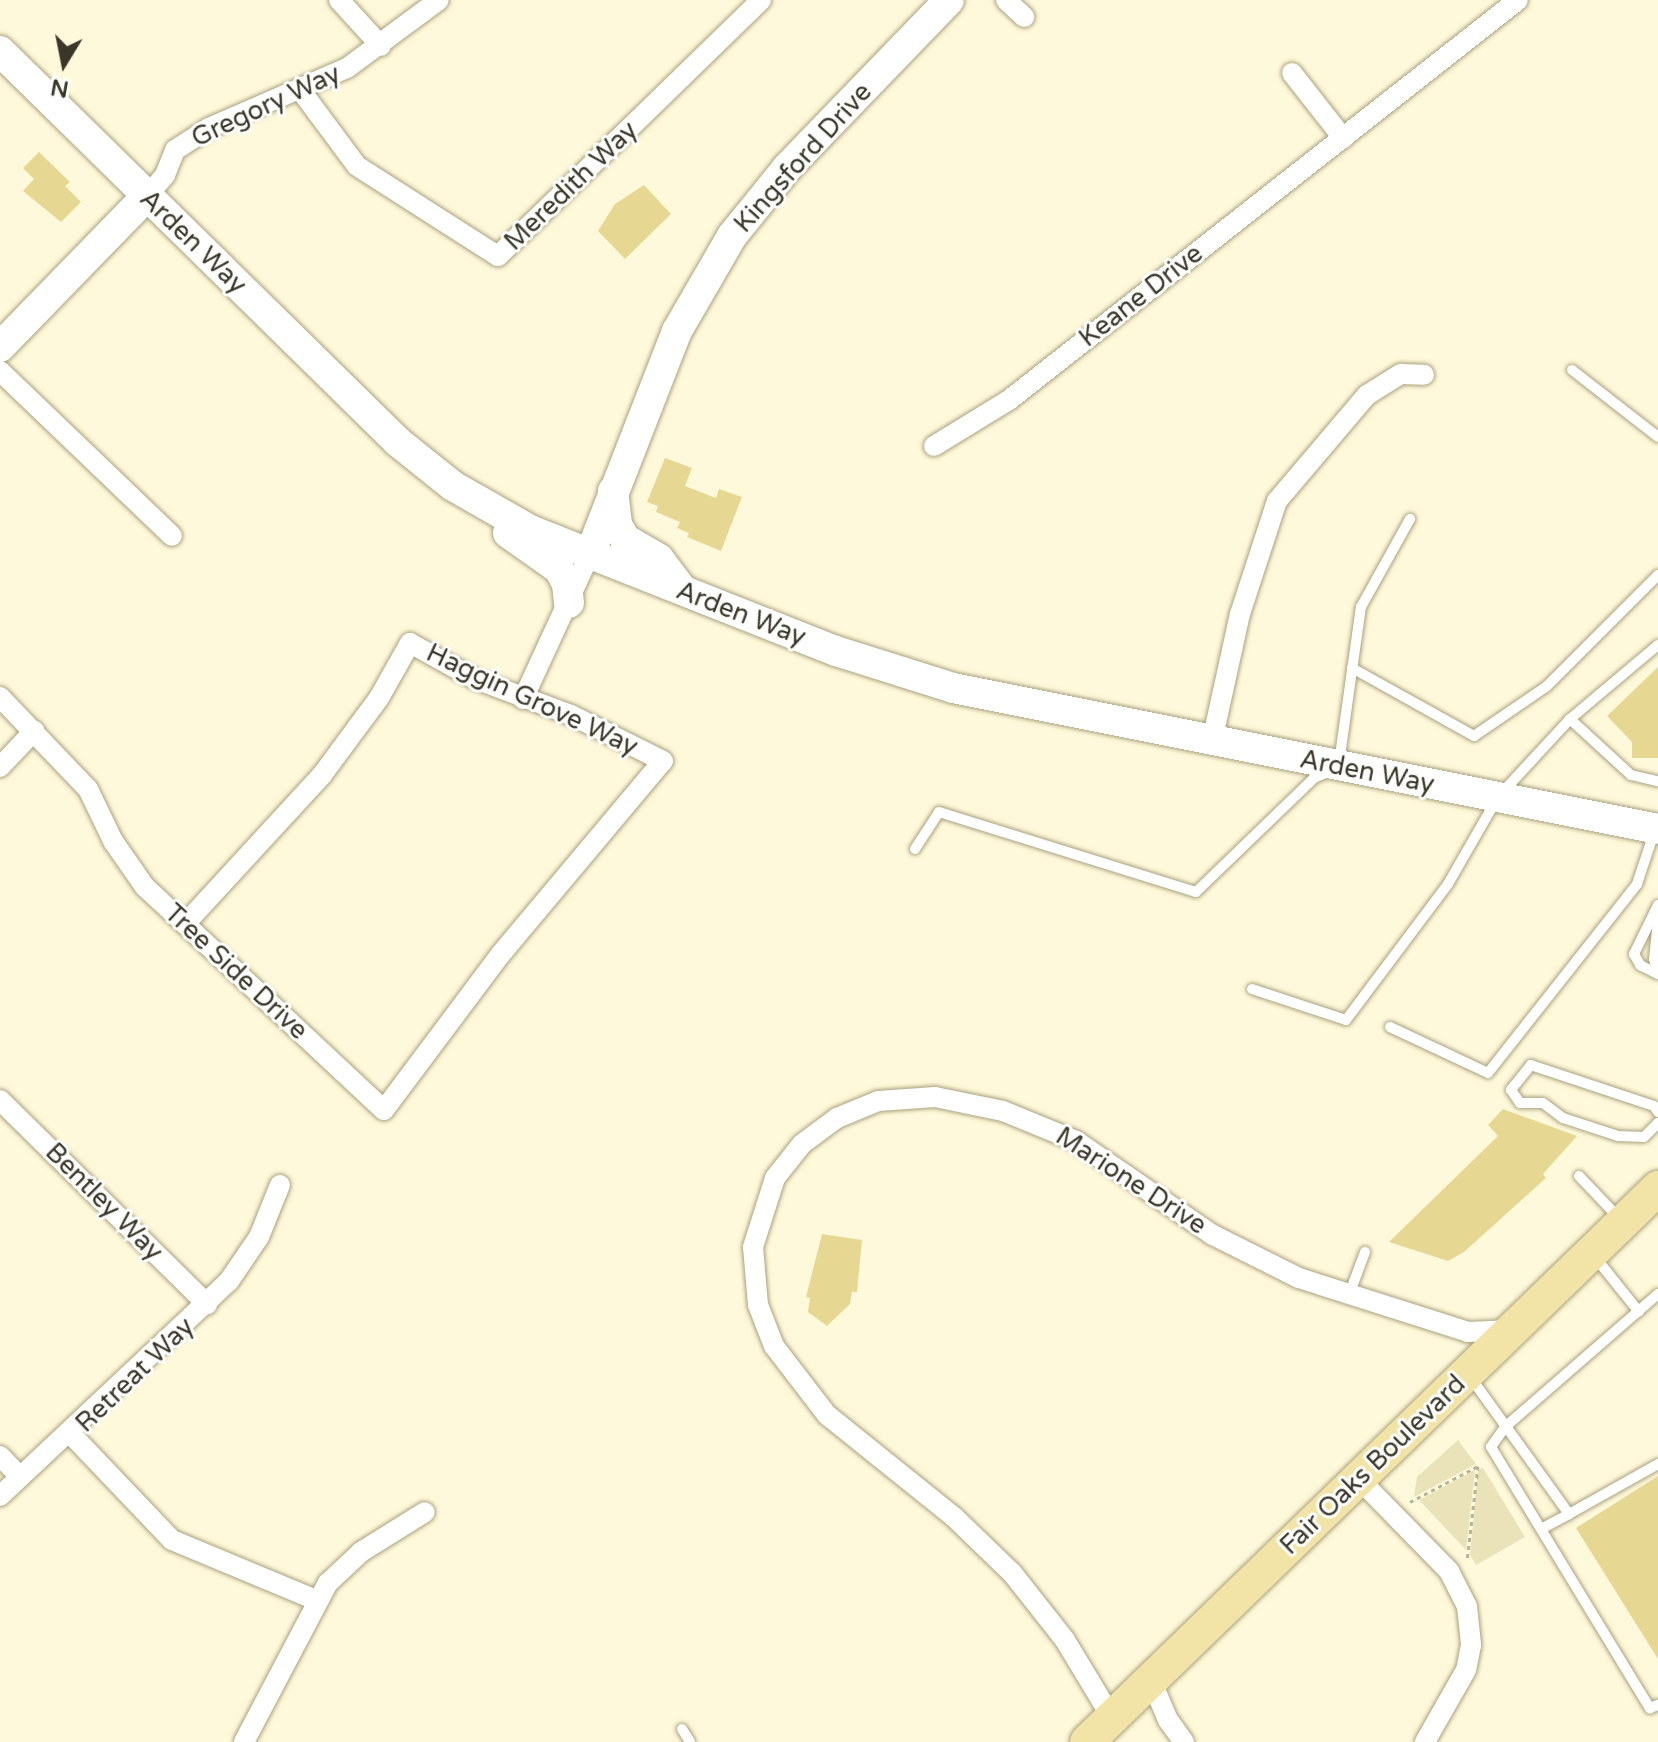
<!DOCTYPE html>
<html>
<head>
<meta charset="utf-8">
<style>
	body { margin:0 }
	#map { position:relative; width:1658px; height:1742px; overflow:hidden; background:#fff9db; font-family:"Varela Round",sans-serif }
	div>[style] { position:absolute }
	[style*='--x'] { left:calc(var(--x)*1px); top:calc(var(--y)*1px); width:calc(var(--w)*1px); rotate:calc(var(--a)*1deg) }
	.green>* { inset:0; background:#eae2b8 }
	.building>* { inset:0; background:#e6d893 }
	.path>* { height:3px; margin-top:-1.5px; transform-origin:0; background:repeating-linear-gradient(90deg,#b7b29a 0 4px,transparent 0 8px) }
	.roads { filter:drop-shadow(0 0 2px #a9a27f) drop-shadow(0 0 2px #a9a27f) }
	.lane>* { height:10px; margin:-5px; padding:0 5px; transform-origin:5px; border-radius:5px; background:#fff }
	.street>* { height:20px; margin:-10px; padding:0 10px; transform-origin:10px; border-radius:10px; background:#fff }
	.secondary>* { height:30px; margin:-15px; padding:0 15px; transform-origin:15px; border-radius:15px; background:#fff }
	.primary>* { height:34px; margin:-17px; padding:0 17px; transform-origin:17px; border-radius:17px; background:#f1e4a6 }
	span { translate:-50% -50%; white-space:nowrap; text-align:center; line-height:1.15; -webkit-text-stroke:6px #fff; paint-order:stroke }
	.street-label { font-size:26px; color:#3a3729 }
	.north { position:absolute; left:24px; top:24px; width:80px; height:80px; -webkit-text-stroke:6px #fff; paint-order:stroke; rotate:190deg; font-size:22px; font-weight:700; line-height:32px; text-align:center; color:#3a3729 }
	.north::after { content:''; display:block; margin:auto; width:28px; height:36px; background:#3a3729; clip-path:polygon(50% 0,100% 100%,50% 72%,0 100%) }
</style>
</head>
<body>
<div id="map">
	<div class="green">
		<div style="clip-path:polygon(1458px 1440px,1476px 1464px,1414px 1497px,1417px 1477px)"></div>
		<div style="clip-path:polygon(1483px 1468px,1525px 1537px,1476px 1565px,1470px 1555px,1478px 1470px)"></div>
		<div style="clip-path:polygon(1475px 1470px,1466px 1550px,1419px 1500px)"></div>
	</div>
	<div class="building">
		<div style="clip-path:polygon(39px 152px,70px 182px,65px 186px,81px 202px,61px 222px,23px 191px,34px 179px,23px 168px)"></div>
		<div style="clip-path:polygon(644px 185px,671px 214px,625px 259px,598px 231px,615px 204px)"></div>
		<div style="clip-path:polygon(665px 458px,692px 468px,685px 486px,716px 498px,719px 489px,742px 497px,721px 551px,687px 537px,689px 533px,677px 528px,680px 522px,656px 512px,658px 506px,647px 502px)"></div>
		<div style="clip-path:polygon(1658px 667px,1658px 758px,1632px 758px,1632px 742px,1607px 716px)"></div>
		<div style="clip-path:polygon(1503px 1109px,1577px 1136px,1543px 1174px,1546px 1178px,1464px 1252px,1448px 1261px,1389px 1242px,1498px 1136px,1488px 1125px)"></div>
		<div style="clip-path:polygon(822px 1234px,862px 1240px,857px 1292px,852px 1292px,850px 1304px,827px 1326px,808px 1312px,810px 1298px,806px 1297px)"></div>
		<div style="clip-path:polygon(1658px 1476px,1658px 1659px,1576px 1528px)"></div>
	</div>
	<div class="path">
		<div style="--x:1410;--y:1502;--w:77;--a:-27.9"></div>
		<div style="--x:1478;--y:1466;--w:96;--a:96.6"></div>
	</div>
	<div class="roads">
		<div class="lane">
			<div style="--x:1572;--y:370;--w:109;--a:37.9"></div>
			<div style="--x:1352;--y:668;--w:140;--a:29.1"></div>
			<div style="--x:1474;--y:736;--w:88;--a:-34.4"></div>
			<div style="--x:1547;--y:686;--w:157;--a:-45"></div>
			<div style="--x:1570;--y:719;--w:83;--a:42.6"></div>
			<div style="--x:1631;--y:775;--w:28;--a:13"></div>
			<div style="--x:1339;--y:763;--w:158;--a:-82"></div>
			<div style="--x:1361;--y:607;--w:101;--a:-60.9"></div>
			<div style="--x:915;--y:849;--w:44;--a:-57"></div>
			<div style="--x:939;--y:812;--w:269;--a:17.3"></div>
			<div style="--x:1196;--y:892;--w:164;--a:-44"></div>
			<div style="--x:1314;--y:778;--w:15;--a:-23"></div>
			<div style="--x:1658;--y:905;--w:55;--a:116.1"></div>
			<div style="--x:1634;--y:954;--w:13;--a:61"></div>
			<div style="--x:1640;--y:965;--w:20;--a:27"></div>
			<div style="--x:1658;--y:921;--w:38;--a:96"></div>
			<div style="--x:1654;--y:959;--w:15;--a:74"></div>
			<div style="--x:1252;--y:989;--w:99;--a:18.3"></div>
			<div style="--x:1346;--y:1020;--w:170;--a:-53.1"></div>
			<div style="--x:1448;--y:884;--w:100;--a:-60.1"></div>
			<div style="--x:1498;--y:797;--w:106;--a:-47.3"></div>
			<div style="--x:1570;--y:719;--w:115;--a:-40.1"></div>
			<div style="--x:1390;--y:1027;--w:108;--a:25.1"></div>
			<div style="--x:1488;--y:1073;--w:241;--a:-51.7"></div>
			<div style="--x:1637;--y:884;--w:57;--a:-71.6"></div>
			<div style="--x:1658;--y:1112;--w:7;--a:-124"></div>
			<div style="--x:1654;--y:1106;--w:130;--a:-161.6"></div>
			<div style="--x:1531;--y:1065;--w:32;--a:129"></div>
			<div style="--x:1511;--y:1090;--w:16;--a:55"></div>
			<div style="--x:1520;--y:1103;--w:23;--a:0"></div>
			<div style="--x:1543;--y:1103;--w:25;--a:37"></div>
			<div style="--x:1563;--y:1118;--w:58;--a:18.1"></div>
			<div style="--x:1618;--y:1136;--w:26;--a:2"></div>
			<div style="--x:1644;--y:1137;--w:20;--a:-45"></div>
			<div style="--x:1579;--y:1176;--w:58;--a:46.4"></div>
			<div style="--x:1595;--y:1257;--w:70;--a:51.3"></div>
			<div style="--x:1658;--y:1294;--w:201;--a:139"></div>
			<div style="--x:1506;--y:1426;--w:26;--a:126"></div>
			<div style="--x:1491;--y:1447;--w:306;--a:58.7"></div>
			<div style="--x:1650;--y:1708;--w:9;--a:-21"></div>
			<div style="--x:1349;--y:1295;--w:46;--a:-69.6"></div>
			<div style="--x:1471;--y:1378;--w:168;--a:54.2"></div>
			<div style="--x:1569;--y:1514;--w:102;--a:-29.3"></div>
			<div style="--x:1541;--y:1529;--w:32;--a:-28"></div>
			<div style="--x:682;--y:1729;--w:15;--a:58"></div>
		</div>
		<div class="street">
			<div style="--x:339;--y:0;--w:62;--a:47.6"></div>
			<div style="--x:1006;--y:0;--w:25;--a:43"></div>
			<div style="--x:1292;--y:73;--w:83;--a:51.9"></div>
			<div style="--x:302;--y:92;--w:92;--a:53.4"></div>
			<div style="--x:357;--y:166;--w:167;--a:32.6"></div>
			<div style="--x:498;--y:256;--w:367;--a:-44.2"></div>
			<div style="--x:147;--y:196;--w:28;--a:-49"></div>
			<div style="--x:165;--y:175;--w:27;--a:-68"></div>
			<div style="--x:175;--y:150;--w:40;--a:-32.9"></div>
			<div style="--x:209;--y:128;--w:150;--a:-23.5"></div>
			<div style="--x:347;--y:68;--w:114;--a:-36.5"></div>
			<div style="--x:0;--y:371;--w:238;--a:43.8"></div>
			<div style="--x:934;--y:446;--w:88;--a:-31.5"></div>
			<div style="--x:1009;--y:400;--w:647;--a:-38.16"></div>
			<div style="--x:0;--y:697;--w:127;--a:46.3"></div>
			<div style="--x:88;--y:789;--w:58;--a:64.3"></div>
			<div style="--x:113;--y:841;--w:56;--a:55.2"></div>
			<div style="--x:145;--y:887;--w:54;--a:42.8"></div>
			<div style="--x:185;--y:924;--w:272;--a:43.1"></div>
			<div style="--x:384;--y:1110;--w:194;--a:-53.2"></div>
			<div style="--x:500;--y:955;--w:253;--a:-50"></div>
			<div style="--x:663;--y:761;--w:103;--a:-153.4"></div>
			<div style="--x:571;--y:715;--w:103;--a:-159.4"></div>
			<div style="--x:475;--y:679;--w:74;--a:-151"></div>
			<div style="--x:410;--y:643;--w:63;--a:119.4"></div>
			<div style="--x:379;--y:698;--w:96;--a:126.5"></div>
			<div style="--x:322;--y:775;--w:202;--a:132.6"></div>
			<div style="--x:523;--y:699;--w:160;--a:-65.2"></div>
			<div style="--x:1212;--y:741;--w:130;--a:-77.6"></div>
			<div style="--x:1240;--y:614;--w:119;--a:-71.9"></div>
			<div style="--x:1277;--y:501;--w:139;--a:-49.7"></div>
			<div style="--x:1367;--y:395;--w:40;--a:-32"></div>
			<div style="--x:1401;--y:374;--w:23;--a:2"></div>
			<div style="--x:0;--y:767;--w:50;--a:-46.6"></div>
			<div style="--x:0;--y:1100;--w:291;--a:44.6"></div>
			<div style="--x:69;--y:1432;--w:149;--a:46.4"></div>
			<div style="--x:172;--y:1540;--w:156;--a:22.6"></div>
			<div style="--x:0;--y:1456;--w:29;--a:46"></div>
			<div style="--x:1359;--y:1479;--w:129;--a:45.6"></div>
			<div style="--x:1449;--y:1571;--w:39;--a:63"></div>
			<div style="--x:1467;--y:1606;--w:39;--a:84"></div>
			<div style="--x:1471;--y:1645;--w:25;--a:101"></div>
			<div style="--x:1466;--y:1670;--w:83;--a:119.7"></div>
			<div style="--x:0;--y:1496;--w:314;--a:-43.2"></div>
			<div style="--x:229;--y:1281;--w:53;--a:-55.7"></div>
			<div style="--x:259;--y:1237;--w:56;--a:-68"></div>
			<div style="--x:1151;--y:1680;--w:43;--a:67"></div>
			<div style="--x:1168;--y:1720;--w:27;--a:54"></div>
			<div style="--x:1112;--y:1718;--w:91;--a:-121.1"></div>
			<div style="--x:1065;--y:1640;--w:85;--a:-128.3"></div>
			<div style="--x:1012;--y:1573;--w:81;--a:-136"></div>
			<div style="--x:954;--y:1517;--w:163;--a:-141.2"></div>
			<div style="--x:827;--y:1415;--w:87;--a:-127.5"></div>
			<div style="--x:774;--y:1346;--w:44;--a:-111.3"></div>
			<div style="--x:758;--y:1305;--w:58;--a:-94.9"></div>
			<div style="--x:753;--y:1247;--w:72;--a:-72.3"></div>
			<div style="--x:775;--y:1178;--w:43;--a:-51.5"></div>
			<div style="--x:802;--y:1144;--w:44;--a:-36.6"></div>
			<div style="--x:837;--y:1118;--w:44;--a:-22.5"></div>
			<div style="--x:878;--y:1101;--w:57;--a:-4"></div>
			<div style="--x:935;--y:1097;--w:69;--a:11.6"></div>
			<div style="--x:1003;--y:1111;--w:79;--a:22.3"></div>
			<div style="--x:1076;--y:1141;--w:166;--a:34.5"></div>
			<div style="--x:1213;--y:1235;--w:96;--a:26.6"></div>
			<div style="--x:1299;--y:1278;--w:177;--a:17.7"></div>
			<div style="--x:1468;--y:1332;--w:44;--a:-2.6"></div>
			<div style="--x:244;--y:1742;--w:180;--a:-62.2"></div>
			<div style="--x:328;--y:1583;--w:45;--a:-43.2"></div>
			<div style="--x:361;--y:1552;--w:75;--a:-32"></div>
		</div>
		<div class="secondary">
			<div style="--x:0;--y:51;--w:558;--a:44.49"></div>
			<div style="--x:398;--y:442;--w:70;--a:38.7"></div>
			<div style="--x:453;--y:486;--w:89;--a:29.7"></div>
			<div style="--x:530;--y:530;--w:329;--a:21.6"></div>
			<div style="--x:836;--y:651;--w:123;--a:17.5"></div>
			<div style="--x:953;--y:688;--w:719;--a:11.31"></div>
			<div style="--x:0;--y:347;--w:211;--a:-45.8"></div>
			<div style="--x:613;--y:491;--w:34;--a:83"></div>
			<div style="--x:617;--y:525;--w:16;--a:60"></div>
			<div style="--x:625;--y:539;--w:39;--a:30"></div>
			<div style="--x:659;--y:559;--w:38;--a:53"></div>
			<div style="--x:508;--y:533;--w:62;--a:35.2"></div>
			<div style="--x:559;--y:569;--w:17;--a:62"></div>
			<div style="--x:567;--y:584;--w:19;--a:84"></div>
			<div style="--x:590;--y:554;--w:239;--a:-68.7"></div>
			<div style="--x:677;--y:331;--w:110;--a:-59.9"></div>
			<div style="--x:732;--y:236;--w:87;--a:-51"></div>
			<div style="--x:787;--y:168;--w:233;--a:-46"></div>
		</div>
		<div class="primary">
			<div style="--x:1087;--y:1742;--w:796;--a:-44.13"></div>
		</div>
	</div>
	<div class="street-label">
		<span style="left:266px;top:106px;rotate:-25deg">Gregory Way</span>
		<span style="left:803px;top:158px;rotate:-48deg">Kingsford Drive</span>
		<span style="left:571px;top:186px;rotate:-44deg">Meredith Way</span>
		<span style="left:193px;top:242px;rotate:44deg">Arden Way</span>
		<span style="left:1141px;top:296px;rotate:-38deg">Keane Drive</span>
		<span style="left:741px;top:614px;rotate:21deg">Arden Way</span>
		<span style="left:532px;top:700px;rotate:25deg">Haggin Grove Way</span>
		<span style="left:1367px;top:772px;rotate:11deg">Arden Way</span>
		<span style="left:236px;top:972px;rotate:43deg">Tree Side Drive</span>
		<span style="left:1131px;top:1181px;rotate:33deg">Marione Drive</span>
		<span style="left:104px;top:1202px;rotate:45deg">Bentley Way</span>
		<span style="left:135px;top:1375px;rotate:-44deg">Retreat Way</span>
		<span style="left:1373px;top:1465px;rotate:-44deg">Fair Oaks Boulevard</span>
	</div>
	<div class="north">N</div>
</div>
</body>
</html>
